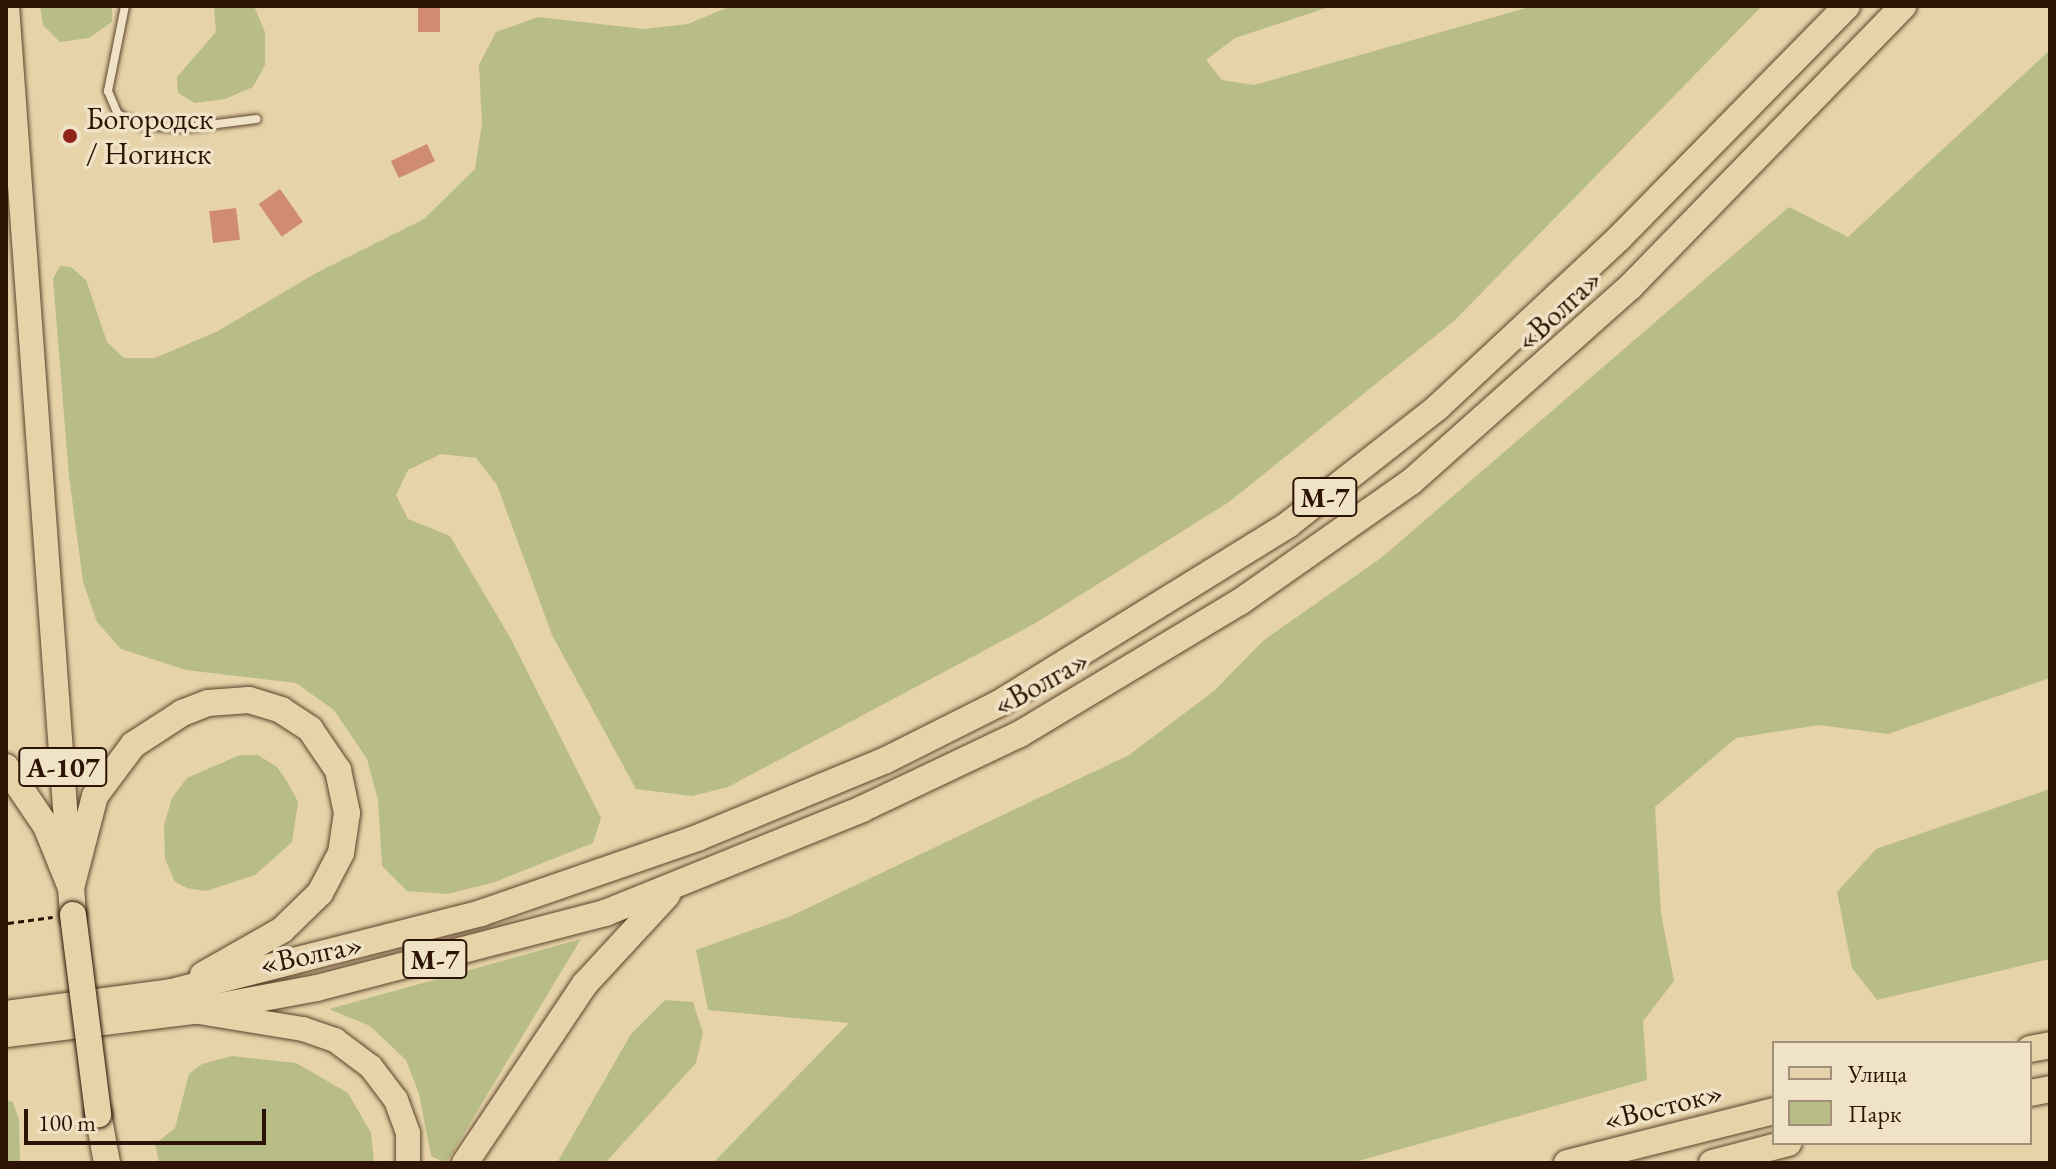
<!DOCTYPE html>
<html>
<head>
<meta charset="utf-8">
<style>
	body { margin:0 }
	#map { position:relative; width:2056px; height:1169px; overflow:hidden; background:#e7d3a9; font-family:"EB Garamond",serif }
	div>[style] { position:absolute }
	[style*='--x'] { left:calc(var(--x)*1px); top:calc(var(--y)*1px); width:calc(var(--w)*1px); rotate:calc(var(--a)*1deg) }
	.green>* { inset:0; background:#b8bc86 }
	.building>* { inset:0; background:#cf8b73; transform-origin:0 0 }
	.path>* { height:3px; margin-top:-1.5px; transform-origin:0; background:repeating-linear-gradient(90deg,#2c1303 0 6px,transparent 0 10px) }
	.roads { filter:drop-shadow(0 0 2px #5b432c) drop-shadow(0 0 2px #5b432c) }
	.service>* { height:8px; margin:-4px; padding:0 4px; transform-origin:4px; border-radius:4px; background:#efe2c7 }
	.primary>* { height:24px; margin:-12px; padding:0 12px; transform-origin:12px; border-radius:12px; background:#e7d3a9 }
	.trunk>* { height:26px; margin:-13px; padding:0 13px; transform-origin:13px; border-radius:13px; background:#e7d3a9 }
	.bridges { filter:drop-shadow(0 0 2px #2c1303) drop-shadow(0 0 2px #2c1303) }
	.trunk-bridge>* { height:26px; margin:-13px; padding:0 13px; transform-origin:13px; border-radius:13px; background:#e7d3a9 }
	.dots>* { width:22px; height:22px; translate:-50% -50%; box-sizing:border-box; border:4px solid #efe2c7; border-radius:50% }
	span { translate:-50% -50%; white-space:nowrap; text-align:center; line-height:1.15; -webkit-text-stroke:7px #efe2c7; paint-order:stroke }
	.shield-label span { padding:2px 6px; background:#efe2c7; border:2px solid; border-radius:6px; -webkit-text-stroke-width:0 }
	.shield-label { font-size:28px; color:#2c1303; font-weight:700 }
	.poi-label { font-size:30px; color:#2c1303 }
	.left { translate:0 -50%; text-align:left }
	.street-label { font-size:30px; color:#2c1303 }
	.frame { position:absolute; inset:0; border:8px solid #2c1303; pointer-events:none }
	.legend { position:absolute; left:1772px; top:1041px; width:260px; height:104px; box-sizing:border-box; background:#efe2c7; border:2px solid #a18f79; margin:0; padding:10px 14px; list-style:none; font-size:24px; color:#2c1303 }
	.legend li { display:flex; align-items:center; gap:16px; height:40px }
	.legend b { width:40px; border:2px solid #a18f79 }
	.scale { position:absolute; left:24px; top:1109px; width:242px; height:36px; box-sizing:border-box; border:4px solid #2c1303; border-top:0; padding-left:10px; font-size:24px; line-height:28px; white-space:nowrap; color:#2c1303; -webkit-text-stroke:6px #efe2c7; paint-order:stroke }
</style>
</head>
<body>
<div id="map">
	<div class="green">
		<div style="clip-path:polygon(40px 6px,112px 6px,112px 22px,89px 38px,60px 42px,43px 25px)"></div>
		<div style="clip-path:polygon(214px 6px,254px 6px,265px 32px,265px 65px,253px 87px,225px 99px,195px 103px,178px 93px,177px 77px,216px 32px)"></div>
		<div style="clip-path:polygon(731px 6px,1332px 6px,1235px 38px,1206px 60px,1222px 80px,1254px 85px,1533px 6px,1762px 6px,1454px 321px,1229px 502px,1034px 624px,728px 787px,692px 796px,636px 789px,552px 635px,497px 485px,476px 458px,441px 454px,408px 470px,396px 495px,408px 519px,450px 536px,512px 641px,601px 818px,593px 843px,495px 882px,447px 894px,407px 891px,382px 866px,378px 800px,367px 759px,334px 710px,296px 683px,186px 670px,121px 649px,97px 622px,83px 582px,69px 476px,53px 279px,60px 266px,71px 267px,86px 280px,107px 342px,124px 358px,155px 358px,218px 331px,318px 272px,424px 219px,475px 169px,482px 124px,479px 65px,496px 32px,538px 17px,643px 29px,688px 24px)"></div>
		<div style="clip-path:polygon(2050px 50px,2050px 678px,1888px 734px,1819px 725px,1736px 738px,1655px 807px,1661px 913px,1674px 981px,1643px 1021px,1647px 1080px,1351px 1163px,713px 1163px,849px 1023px,708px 1010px,696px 950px,791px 916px,1129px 755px,1214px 691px,1264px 640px,1381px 558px,1789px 207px,1848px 237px)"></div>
		<div style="clip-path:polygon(240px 755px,258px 755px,277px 767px,288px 783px,298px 802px,292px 842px,255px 875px,206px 891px,187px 888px,175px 882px,165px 859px,164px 825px,172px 798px,187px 778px)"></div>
		<div style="clip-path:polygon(2050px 789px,2050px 959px,1877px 1000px,1852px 968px,1837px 892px,1876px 849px)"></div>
		<div style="clip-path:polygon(581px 939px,446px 1163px,431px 1156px,419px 1094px,406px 1060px,370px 1026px,329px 1009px)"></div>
		<div style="clip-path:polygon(665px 1000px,693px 1002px,703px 1033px,696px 1063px,605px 1163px,557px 1163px,631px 1034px)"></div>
		<div style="clip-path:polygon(232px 1056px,296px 1063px,348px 1093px,371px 1133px,374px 1163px,159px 1163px,155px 1144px,175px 1128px,189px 1074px,202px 1064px)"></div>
		<div style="clip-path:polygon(6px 1100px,13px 1102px,19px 1120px,20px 1163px,6px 1163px)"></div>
	</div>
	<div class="building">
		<div style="left:418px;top:8px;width:22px;height:24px"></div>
		<div style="left:427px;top:144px;width:19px;height:40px;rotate:65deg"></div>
		<div style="left:280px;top:189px;width:40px;height:26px;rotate:55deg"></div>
		<div style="left:236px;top:208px;width:32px;height:27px;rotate:83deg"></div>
	</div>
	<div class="path">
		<div style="--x:8;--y:923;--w:45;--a:-7.6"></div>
	</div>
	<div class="roads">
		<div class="service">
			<div style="--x:125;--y:6;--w:87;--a:101.3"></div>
			<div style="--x:108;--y:91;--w:25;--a:67"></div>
			<div style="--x:118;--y:114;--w:24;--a:28"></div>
			<div style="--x:139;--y:125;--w:46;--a:3.7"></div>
			<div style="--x:185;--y:128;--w:72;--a:-7.2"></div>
		</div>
		<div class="primary">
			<div style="--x:7;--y:6;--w:873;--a:85.86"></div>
			<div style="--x:199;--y:1012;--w:105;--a:9.3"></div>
			<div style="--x:303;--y:1029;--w:34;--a:19"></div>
			<div style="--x:335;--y:1040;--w:45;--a:36.9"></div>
			<div style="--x:371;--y:1067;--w:41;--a:52.9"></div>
			<div style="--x:396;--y:1100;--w:35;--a:70"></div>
			<div style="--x:408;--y:1133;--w:30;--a:90"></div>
		</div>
		<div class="trunk">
			<div style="--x:6;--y:767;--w:71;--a:55.9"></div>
			<div style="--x:46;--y:826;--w:67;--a:68"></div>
			<div style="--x:73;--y:915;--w:27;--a:-94"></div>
			<div style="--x:71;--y:888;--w:95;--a:-75.4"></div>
			<div style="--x:95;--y:796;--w:64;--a:-53.3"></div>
			<div style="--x:133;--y:745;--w:59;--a:-33.1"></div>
			<div style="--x:182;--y:713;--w:28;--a:-21"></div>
			<div style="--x:208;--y:703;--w:41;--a:-4.2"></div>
			<div style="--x:249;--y:700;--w:34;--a:17"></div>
			<div style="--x:281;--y:710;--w:35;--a:33"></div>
			<div style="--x:310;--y:729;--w:50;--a:55.7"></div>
			<div style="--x:338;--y:770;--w:44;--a:78.2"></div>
			<div style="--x:347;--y:813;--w:40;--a:98.5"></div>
			<div style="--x:341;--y:853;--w:45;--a:117.7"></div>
			<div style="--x:320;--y:893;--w:53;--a:135.8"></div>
			<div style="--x:282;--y:930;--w:91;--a:150.3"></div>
			<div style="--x:6;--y:1014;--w:167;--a:-7.5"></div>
			<div style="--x:172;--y:992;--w:319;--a:-14.3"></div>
			<div style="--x:481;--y:913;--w:229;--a:-19.1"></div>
			<div style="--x:697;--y:838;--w:204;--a:-22.4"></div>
			<div style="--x:886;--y:760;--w:125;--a:-26.6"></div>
			<div style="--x:998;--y:704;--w:342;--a:-31.7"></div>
			<div style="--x:1289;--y:524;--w:189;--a:-38.1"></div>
			<div style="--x:1438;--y:407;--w:248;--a:-43"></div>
			<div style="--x:1619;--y:238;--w:325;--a:-45.5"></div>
			<div style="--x:6;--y:1034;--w:188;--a:-7"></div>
			<div style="--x:193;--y:1011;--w:126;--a:-10.5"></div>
			<div style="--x:317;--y:988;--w:298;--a:-14.6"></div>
			<div style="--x:605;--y:913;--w:277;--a:-22"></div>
			<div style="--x:862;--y:809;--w:175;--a:-25.4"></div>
			<div style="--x:1020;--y:734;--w:257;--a:-31"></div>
			<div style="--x:1240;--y:602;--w:209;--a:-35.1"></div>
			<div style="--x:1411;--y:482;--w:293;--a:-41.7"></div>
			<div style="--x:1630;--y:287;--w:392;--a:-45.8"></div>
			<div style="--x:2030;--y:1049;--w:20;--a:-11"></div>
			<div style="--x:2030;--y:1093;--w:20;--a:-11"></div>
			<div style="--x:98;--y:1114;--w:50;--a:79.6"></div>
			<div style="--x:465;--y:1163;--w:216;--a:-56.2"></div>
			<div style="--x:585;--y:984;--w:121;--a:-47.3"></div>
			<div style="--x:1567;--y:1163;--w:213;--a:-14.1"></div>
			<div style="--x:1712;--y:1163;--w:79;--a:-14.7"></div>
		</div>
	</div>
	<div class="bridges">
		<div class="trunk-bridge">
			<div style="--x:73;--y:915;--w:201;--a:82.8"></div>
		</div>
	</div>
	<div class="dots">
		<div style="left:70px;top:136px;background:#8f2418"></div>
	</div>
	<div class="shield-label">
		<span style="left:1325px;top:497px">М-7</span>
		<span style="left:63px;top:767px">А-107</span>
		<span style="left:435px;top:959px">М-7</span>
	</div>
	<div class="poi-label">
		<span class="left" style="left:86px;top:136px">Богородск<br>/ Ногинск</span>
	</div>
	<div class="street-label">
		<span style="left:1559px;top:310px;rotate:-43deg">«Волга»</span>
		<span style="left:1041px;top:683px;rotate:-29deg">«Волга»</span>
		<span style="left:311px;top:954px;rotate:-12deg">«Волга»</span>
		<span style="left:1663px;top:1106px;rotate:-14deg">«Восток»</span>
	</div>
	<div class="frame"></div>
	<ul class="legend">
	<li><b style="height:10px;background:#e7d3a9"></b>Улица</li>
	<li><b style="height:22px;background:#b8bc86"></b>Парк</li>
	</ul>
	<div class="scale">100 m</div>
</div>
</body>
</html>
